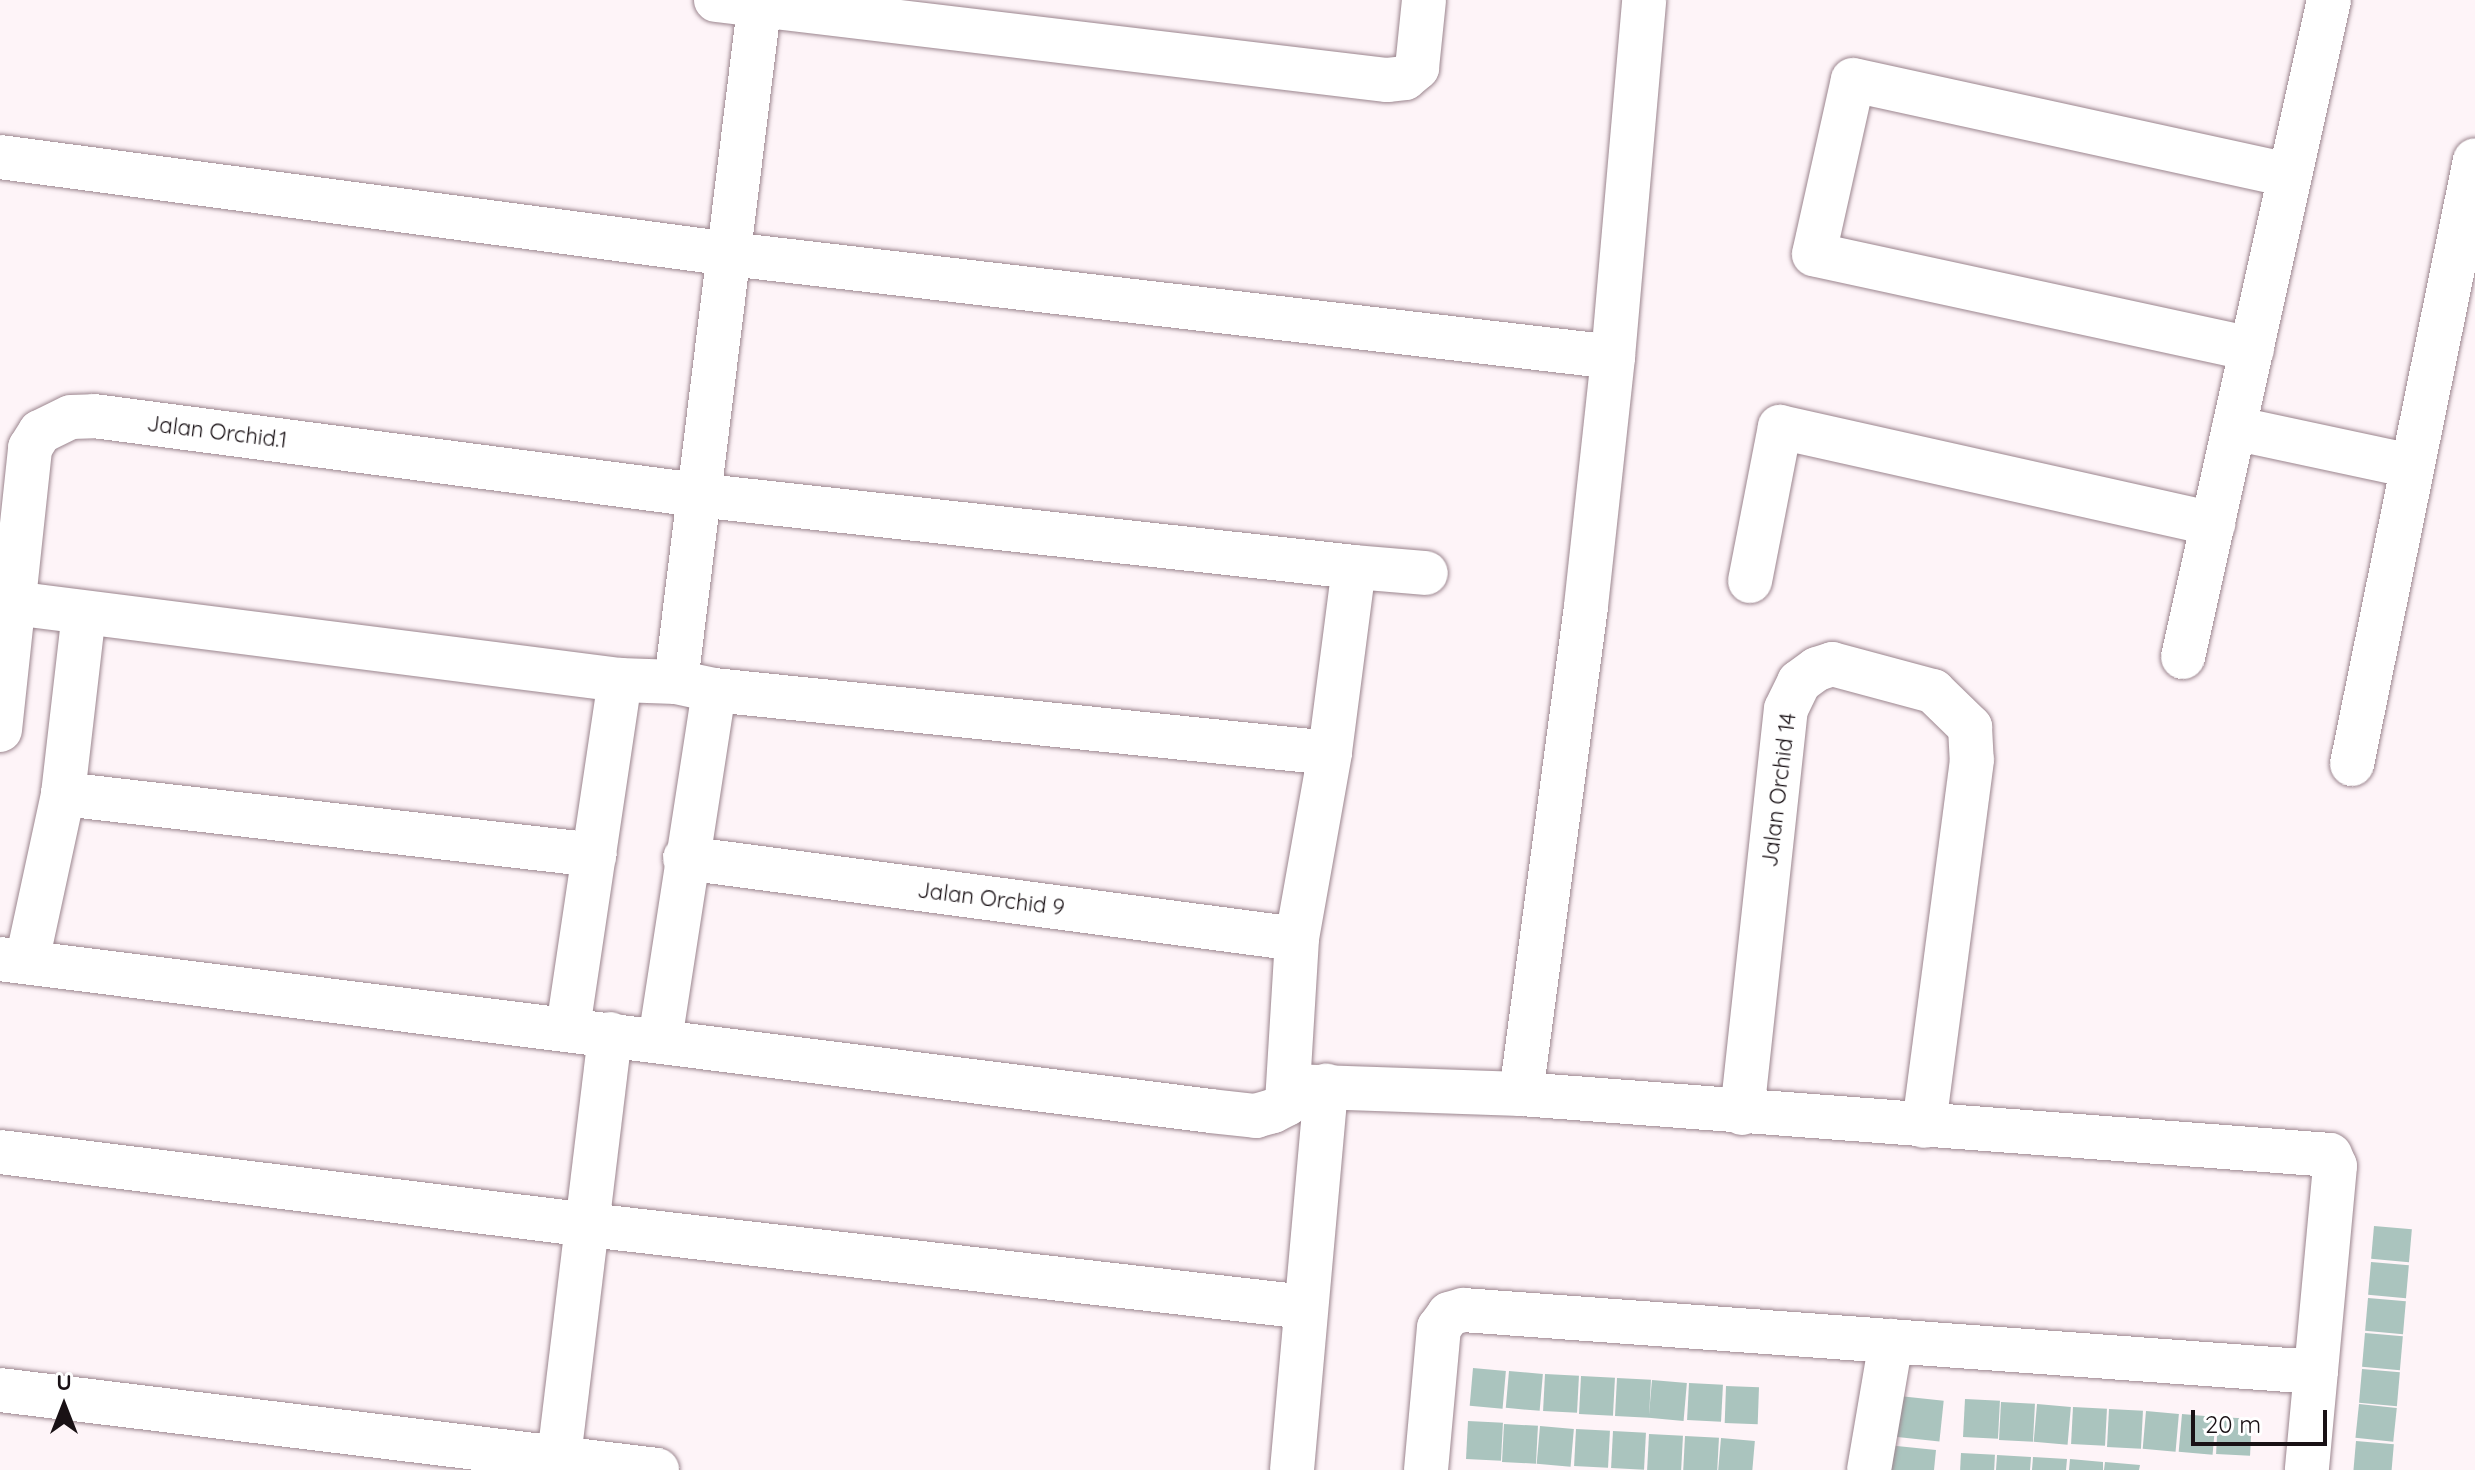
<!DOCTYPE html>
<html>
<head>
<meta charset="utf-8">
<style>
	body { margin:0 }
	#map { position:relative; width:2475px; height:1470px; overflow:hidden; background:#fef4f8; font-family:Quicksand,sans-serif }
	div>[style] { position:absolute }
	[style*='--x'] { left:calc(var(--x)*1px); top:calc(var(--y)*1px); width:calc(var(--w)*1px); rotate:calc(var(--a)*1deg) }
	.building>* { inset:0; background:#aac4be; transform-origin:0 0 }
	.roads { filter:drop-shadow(0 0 2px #9b858e) drop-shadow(0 0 2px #9b858e) }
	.street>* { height:44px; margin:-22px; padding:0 22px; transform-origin:22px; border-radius:22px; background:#fff }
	span { translate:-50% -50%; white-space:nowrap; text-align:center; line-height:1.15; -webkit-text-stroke:6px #fff; paint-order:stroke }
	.street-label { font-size:22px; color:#191115 }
	.north { position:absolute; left:24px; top:1366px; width:80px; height:80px; -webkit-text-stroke:6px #fff; paint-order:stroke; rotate:0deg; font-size:22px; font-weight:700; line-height:32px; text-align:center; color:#191115 }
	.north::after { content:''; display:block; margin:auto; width:28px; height:36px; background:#191115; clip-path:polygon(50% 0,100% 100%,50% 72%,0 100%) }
	.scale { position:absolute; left:2191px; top:1410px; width:136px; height:36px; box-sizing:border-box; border:4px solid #191115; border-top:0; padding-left:10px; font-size:24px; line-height:28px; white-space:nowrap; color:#191115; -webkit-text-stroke:6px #fff; paint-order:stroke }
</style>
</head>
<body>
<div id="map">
	<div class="building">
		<div style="left:2374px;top:1226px;width:38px;height:33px;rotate:5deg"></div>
		<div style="left:2371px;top:1262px;width:38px;height:33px;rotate:5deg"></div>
		<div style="left:2368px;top:1298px;width:38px;height:33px;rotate:5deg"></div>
		<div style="left:2365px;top:1333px;width:38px;height:34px;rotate:5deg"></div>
		<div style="left:1473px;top:1368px;width:33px;height:38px;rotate:5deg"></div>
		<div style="left:2362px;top:1369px;width:38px;height:34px;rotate:5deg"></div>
		<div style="left:1509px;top:1371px;width:34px;height:37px;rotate:5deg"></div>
		<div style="left:1545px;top:1374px;width:34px;height:37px;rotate:3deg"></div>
		<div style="left:1581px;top:1376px;width:34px;height:38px;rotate:3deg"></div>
		<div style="left:1617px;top:1378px;width:34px;height:38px;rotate:3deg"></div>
		<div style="left:1652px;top:1380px;width:35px;height:38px;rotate:5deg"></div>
		<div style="left:1689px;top:1383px;width:34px;height:37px;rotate:3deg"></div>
		<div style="left:1726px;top:1386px;width:33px;height:37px;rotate:2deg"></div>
		<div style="left:1890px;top:1395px;width:54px;height:41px;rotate:6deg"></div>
		<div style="left:1965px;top:1399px;width:35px;height:38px;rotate:3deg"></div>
		<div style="left:2001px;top:1402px;width:34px;height:38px;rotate:3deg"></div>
		<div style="left:2037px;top:1404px;width:34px;height:38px;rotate:5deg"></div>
		<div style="left:2359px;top:1404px;width:38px;height:34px;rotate:6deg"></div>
		<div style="left:2073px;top:1407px;width:34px;height:37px;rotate:3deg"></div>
		<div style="left:2109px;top:1409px;width:34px;height:38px;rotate:3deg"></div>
		<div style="left:2146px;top:1411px;width:33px;height:38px;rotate:5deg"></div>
		<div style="left:2182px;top:1414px;width:34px;height:38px;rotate:5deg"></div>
		<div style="left:2218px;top:1417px;width:34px;height:37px;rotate:3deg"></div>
		<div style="left:1468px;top:1421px;width:35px;height:38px;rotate:3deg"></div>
		<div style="left:1504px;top:1424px;width:34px;height:38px;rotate:3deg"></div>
		<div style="left:1540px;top:1426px;width:34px;height:38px;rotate:5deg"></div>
		<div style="left:1576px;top:1429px;width:34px;height:37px;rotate:3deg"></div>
		<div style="left:1613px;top:1431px;width:33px;height:37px;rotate:3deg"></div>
		<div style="left:1649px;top:1434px;width:34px;height:36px;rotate:3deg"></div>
		<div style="left:1685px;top:1436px;width:34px;height:34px;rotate:3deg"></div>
		<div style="left:1721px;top:1438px;width:34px;height:32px;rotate:5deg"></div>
		<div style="left:2356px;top:1441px;width:38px;height:29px;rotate:5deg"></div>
		<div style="clip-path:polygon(1887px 1445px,1936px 1450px,1934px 1470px,1883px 1470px)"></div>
		<div style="left:1961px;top:1453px;width:34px;height:17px;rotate:3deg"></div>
		<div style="clip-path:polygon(1997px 1455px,2031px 1457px,2030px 1470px,1996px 1470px)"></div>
		<div style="clip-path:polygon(2033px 1457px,2067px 1459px,2066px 1470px,2032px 1470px)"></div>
		<div style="clip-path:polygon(2070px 1459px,2103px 1462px,2103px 1470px,2069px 1470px)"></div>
		<div style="clip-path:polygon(2105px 1462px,2140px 1465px,2139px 1470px,2104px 1470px)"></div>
	</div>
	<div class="roads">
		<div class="street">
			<div style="--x:716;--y:0;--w:676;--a:6.8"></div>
			<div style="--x:1387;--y:80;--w:18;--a:-6"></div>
			<div style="--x:1405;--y:78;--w:16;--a:-40"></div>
			<div style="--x:1417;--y:68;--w:68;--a:-84.1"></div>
			<div style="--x:0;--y:157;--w:736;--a:7.57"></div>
			<div style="--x:730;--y:254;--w:889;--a:6.65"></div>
			<div style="--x:2252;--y:349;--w:448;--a:-167.8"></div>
			<div style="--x:1814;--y:254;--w:178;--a:-77.4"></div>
			<div style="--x:1853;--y:80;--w:447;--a:12.3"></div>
			<div style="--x:2234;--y:428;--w:182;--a:12.1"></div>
			<div style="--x:1354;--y:567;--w:72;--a:4.8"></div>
			<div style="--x:1750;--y:581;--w:157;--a:-79"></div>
			<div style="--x:1780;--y:427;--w:444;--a:12.6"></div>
			<div style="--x:13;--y:603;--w:612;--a:7.23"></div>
			<div style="--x:620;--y:680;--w:56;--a:2"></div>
			<div style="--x:676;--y:682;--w:39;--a:12"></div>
			<div style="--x:714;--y:690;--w:619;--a:5.84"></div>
			<div style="--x:2183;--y:657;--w:673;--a:-77.47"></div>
			<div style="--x:676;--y:682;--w:687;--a:-82.98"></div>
			<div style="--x:0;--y:730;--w:284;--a:-83.9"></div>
			<div style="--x:30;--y:448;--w:19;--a:-58"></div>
			<div style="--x:40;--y:432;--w:34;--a:-26"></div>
			<div style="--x:71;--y:417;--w:23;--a:-2"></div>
			<div style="--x:94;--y:416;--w:608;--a:7.46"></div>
			<div style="--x:697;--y:495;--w:661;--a:6.25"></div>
			<div style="--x:1354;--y:567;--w:188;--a:97.4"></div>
			<div style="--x:1330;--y:753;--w:189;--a:100.1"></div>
			<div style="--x:1297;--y:939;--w:165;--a:93.5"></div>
			<div style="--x:1287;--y:1104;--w:16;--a:153"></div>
			<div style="--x:1273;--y:1111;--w:18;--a:164"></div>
			<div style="--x:1256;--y:1116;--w:45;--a:-173.7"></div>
			<div style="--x:1211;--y:1111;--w:1221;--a:-172.85"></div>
			<div style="--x:2352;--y:764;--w:616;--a:-78.49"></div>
			<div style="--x:63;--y:794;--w:535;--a:6.54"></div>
			<div style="--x:685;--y:858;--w:617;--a:7.54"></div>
			<div style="--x:27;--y:961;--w:171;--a:-77.8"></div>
			<div style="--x:63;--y:794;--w:182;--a:-83.4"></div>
			<div style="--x:568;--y:1028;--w:352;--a:-81.5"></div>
			<div style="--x:660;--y:1040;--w:354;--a:-81.2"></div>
			<div style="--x:1289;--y:1086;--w:232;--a:2"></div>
			<div style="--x:1521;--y:1094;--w:811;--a:4.31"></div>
			<div style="--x:2330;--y:1155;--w:12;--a:66"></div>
			<div style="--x:2335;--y:1166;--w:305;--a:95.3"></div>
			<div style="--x:1521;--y:1094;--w:492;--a:-82.4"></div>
			<div style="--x:1586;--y:606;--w:250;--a:-83.8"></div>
			<div style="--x:1613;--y:357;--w:358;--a:-85"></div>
			<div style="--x:1742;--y:1113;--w:406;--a:-83.8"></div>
			<div style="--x:1786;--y:709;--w:30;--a:-64"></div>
			<div style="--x:1799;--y:682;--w:22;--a:-36"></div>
			<div style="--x:1817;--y:669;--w:16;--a:-18"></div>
			<div style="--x:1832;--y:664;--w:105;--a:15"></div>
			<div style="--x:1933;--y:691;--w:52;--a:44.2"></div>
			<div style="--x:1970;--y:727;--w:33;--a:87"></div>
			<div style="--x:1972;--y:760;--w:369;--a:97.5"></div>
			<div style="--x:0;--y:1152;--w:594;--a:7.07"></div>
			<div style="--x:589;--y:1225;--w:721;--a:6.53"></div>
			<div style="--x:0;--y:1390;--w:662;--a:6.94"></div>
			<div style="--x:559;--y:1457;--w:426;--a:-83.1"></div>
			<div style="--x:1292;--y:1470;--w:386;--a:-84.9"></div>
			<div style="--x:1426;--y:1470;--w:143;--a:-84.8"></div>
			<div style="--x:1439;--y:1328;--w:17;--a:-54"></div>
			<div style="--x:1449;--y:1314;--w:15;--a:-16"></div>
			<div style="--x:1463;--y:1310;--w:855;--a:4.16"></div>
			<div style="--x:1869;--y:1470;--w:131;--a:-80.3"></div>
		</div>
	</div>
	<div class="street-label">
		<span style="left:217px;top:432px;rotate:7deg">Jalan Orchid.1</span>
		<span style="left:1779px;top:790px;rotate:-83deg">Jalan Orchid 14</span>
		<span style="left:991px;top:899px;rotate:7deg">Jalan Orchid 9</span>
	</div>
	<div class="north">U</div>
	<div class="scale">20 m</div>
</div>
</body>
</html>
